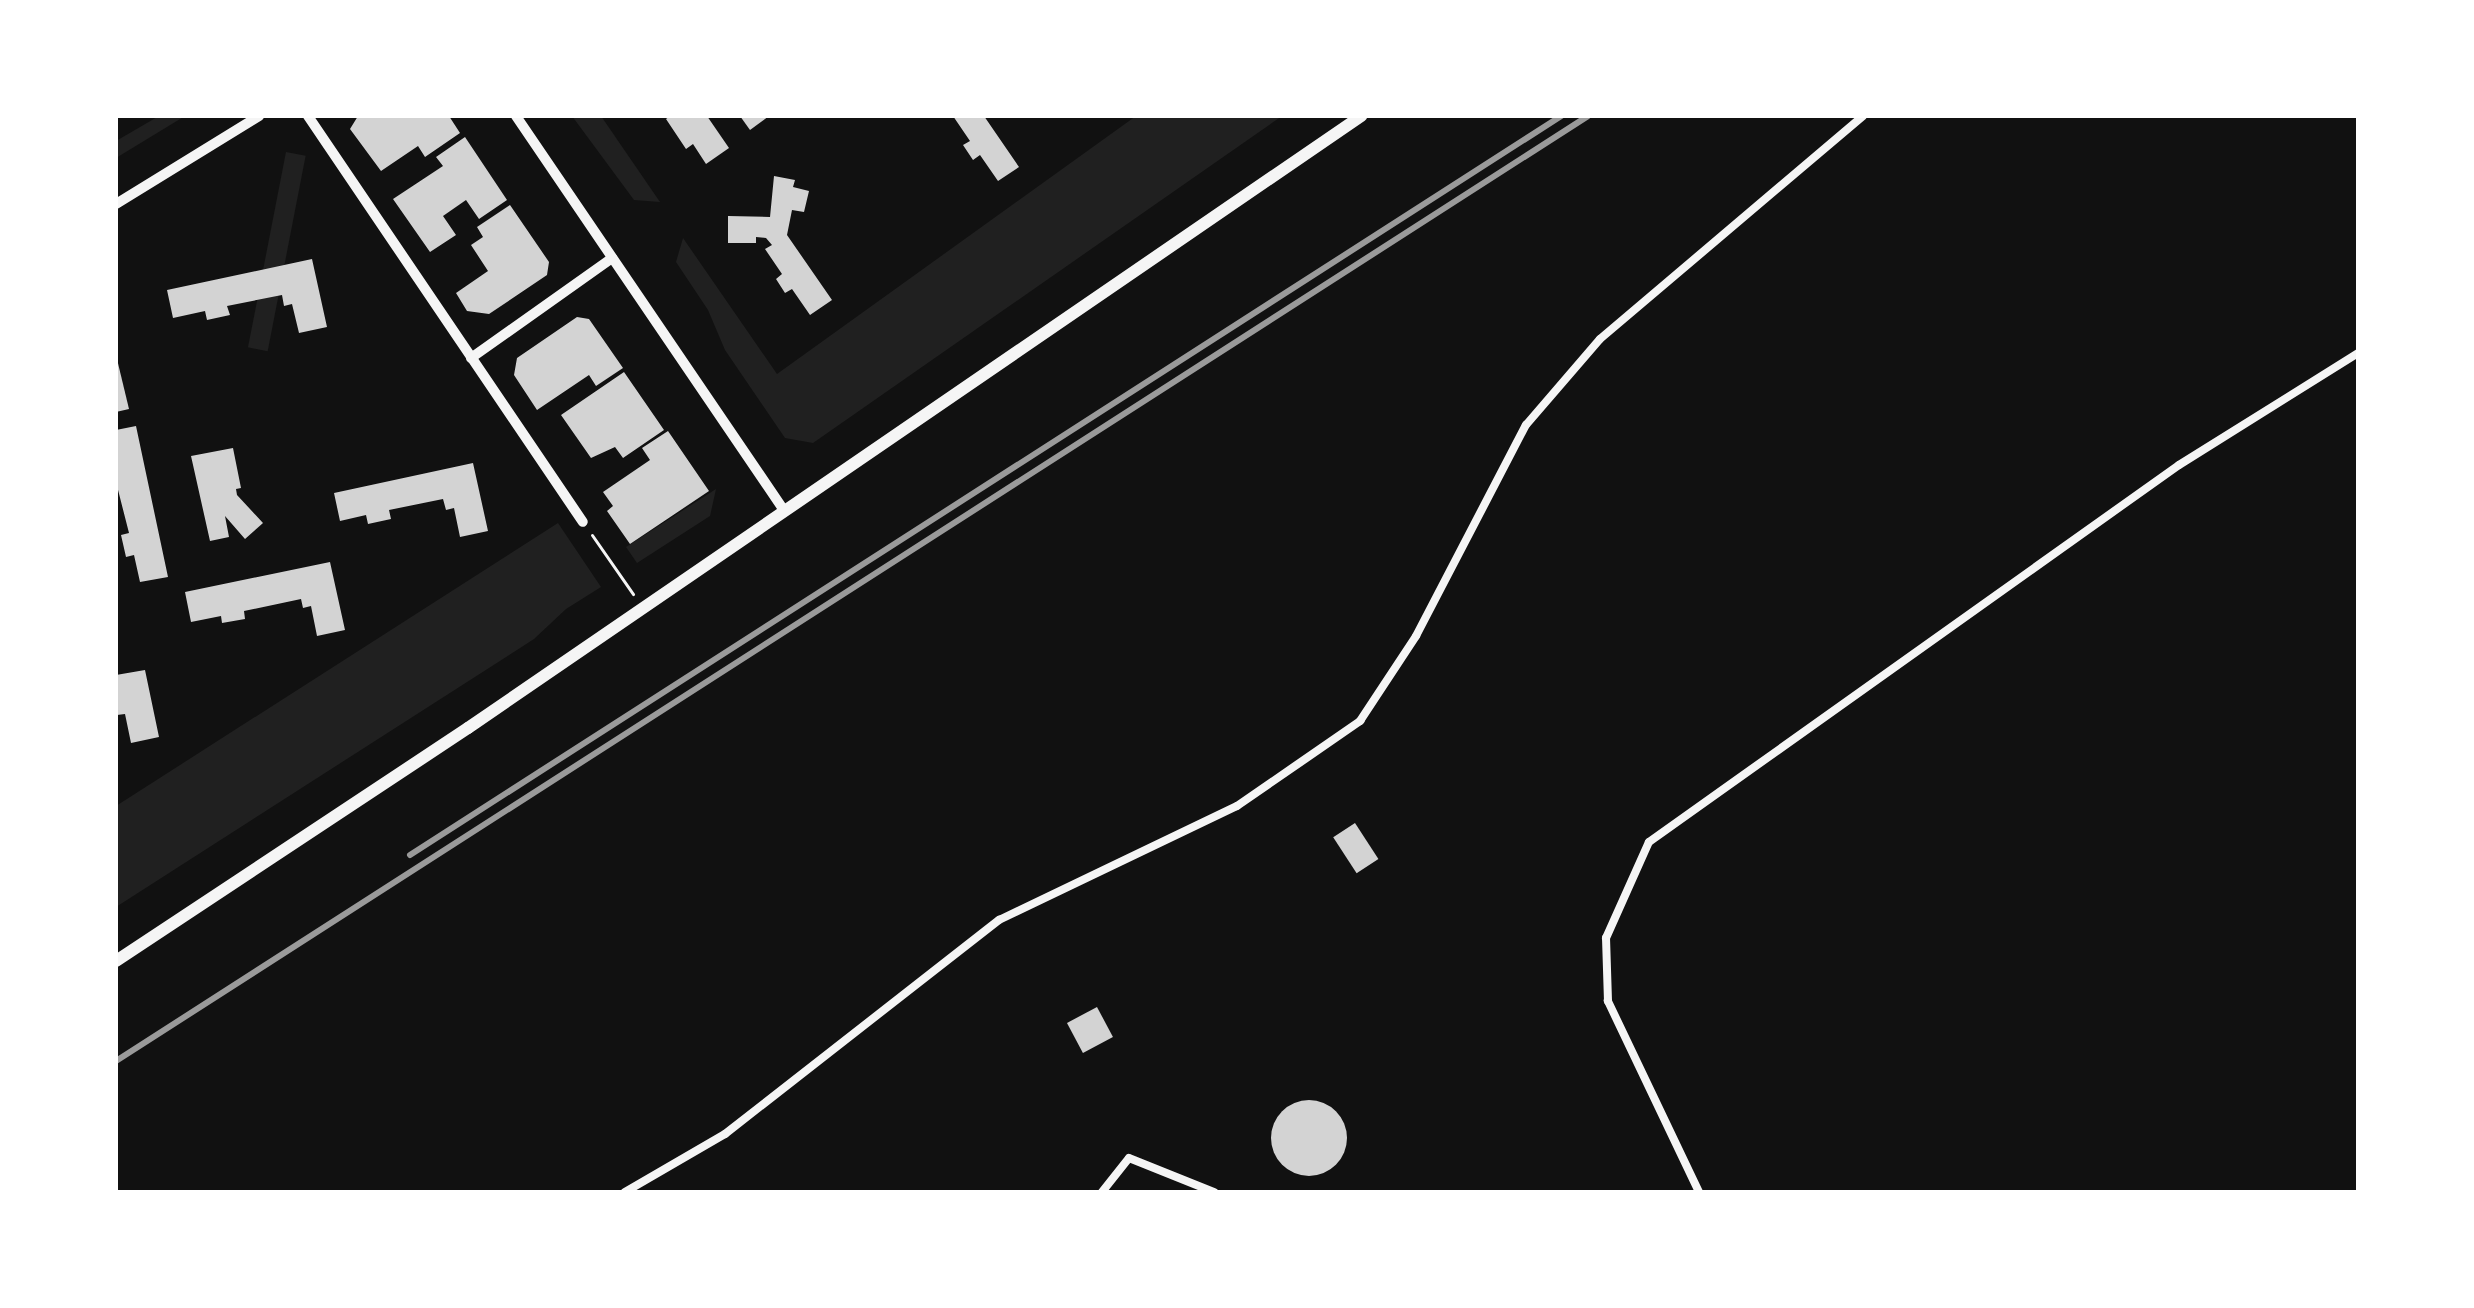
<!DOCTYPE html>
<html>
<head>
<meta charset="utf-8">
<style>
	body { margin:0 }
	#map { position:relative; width:2474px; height:1308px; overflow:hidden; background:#111; font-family:Mulish,sans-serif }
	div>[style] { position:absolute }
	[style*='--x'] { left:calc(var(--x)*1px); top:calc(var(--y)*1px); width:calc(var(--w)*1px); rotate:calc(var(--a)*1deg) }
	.green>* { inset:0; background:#202020; transform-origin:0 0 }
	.building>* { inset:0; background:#d3d3d3; transform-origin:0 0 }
	.round { border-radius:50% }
	.path>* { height:3px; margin:-1.5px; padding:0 1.5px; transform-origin:1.5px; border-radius:1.5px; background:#f5f5f5 }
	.minor>* { height:8px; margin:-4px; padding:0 4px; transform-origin:4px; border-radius:4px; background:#f5f5f5 }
	.tertiary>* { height:10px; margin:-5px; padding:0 5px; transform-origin:5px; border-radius:5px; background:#f5f5f5 }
	.primary>* { height:12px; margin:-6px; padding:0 6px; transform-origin:6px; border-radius:6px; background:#f5f5f5 }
	.rail>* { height:6px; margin:-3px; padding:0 3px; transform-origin:3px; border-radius:3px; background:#9a9a9a }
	span { translate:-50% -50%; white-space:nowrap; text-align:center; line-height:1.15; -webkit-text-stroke:6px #fff; paint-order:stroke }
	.frame { position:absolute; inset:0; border:118px solid #fff; pointer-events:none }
</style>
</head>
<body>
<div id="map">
	<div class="green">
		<div style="clip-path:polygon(159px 116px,185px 116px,116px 158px,116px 141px)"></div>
		<div style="clip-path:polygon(572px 116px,601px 116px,660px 202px,634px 200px)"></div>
		<div style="clip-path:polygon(1136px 116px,1282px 116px,813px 443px,785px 438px,725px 350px,708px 310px,676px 262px,683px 238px,777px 374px)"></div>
		<div style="left:286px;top:152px;width:20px;height:199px;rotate:11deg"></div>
		<div style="clip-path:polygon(716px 489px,710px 516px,637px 563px,626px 547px)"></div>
		<div style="clip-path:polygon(558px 523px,601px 587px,566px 609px,534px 639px,116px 907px,116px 806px)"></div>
	</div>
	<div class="building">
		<div style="clip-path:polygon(358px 116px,449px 116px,460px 133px,425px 157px,418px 146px,381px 171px,350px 129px)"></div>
		<div style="clip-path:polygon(670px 116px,707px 116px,729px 148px,706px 164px,693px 144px,686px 149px,666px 119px)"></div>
		<div style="clip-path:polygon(740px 116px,769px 116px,750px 130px)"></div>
		<div style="clip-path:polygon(953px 116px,984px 116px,1019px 167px,998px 181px,980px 155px,973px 160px,963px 145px,970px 141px)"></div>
		<div style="clip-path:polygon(465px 137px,507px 200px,479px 219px,466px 200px,443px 216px,456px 235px,430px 252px,393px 199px,443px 166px,436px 157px)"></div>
		<div style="clip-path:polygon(774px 176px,795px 180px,793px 187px,809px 191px,804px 212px,792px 210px,787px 235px,832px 300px,810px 315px,792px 289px,785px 293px,776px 279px,782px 274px,765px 249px,772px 245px,766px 238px,756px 237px,756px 243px,728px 243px,728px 216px,770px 217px)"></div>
		<div style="clip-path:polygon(510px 205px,549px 262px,547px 275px,489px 314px,467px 311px,456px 293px,488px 271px,471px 245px,483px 237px,477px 227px)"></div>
		<div style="clip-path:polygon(312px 259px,327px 327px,299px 333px,292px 304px,284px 306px,282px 295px,227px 306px,230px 315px,207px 320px,205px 311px,173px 318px,167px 290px)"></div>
		<div style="clip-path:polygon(577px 317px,589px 319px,623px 368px,596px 386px,589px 375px,537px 410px,514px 375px,517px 358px)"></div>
		<div style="clip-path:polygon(116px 355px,129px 409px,116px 412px)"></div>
		<div style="clip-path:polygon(624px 372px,664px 430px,623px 458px,615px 447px,591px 458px,561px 415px)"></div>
		<div style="clip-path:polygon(136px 426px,168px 577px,140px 582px,134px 555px,126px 557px,121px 535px,129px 533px,116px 482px,116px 430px)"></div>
		<div style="clip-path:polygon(668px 431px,709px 491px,630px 544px,607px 511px,613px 506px,603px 492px,650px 460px,642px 448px)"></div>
		<div style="clip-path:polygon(233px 448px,241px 488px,236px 489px,237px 495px,263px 523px,245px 539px,225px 516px,229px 537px,210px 541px,191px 456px)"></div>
		<div style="clip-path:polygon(473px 463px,488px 531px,460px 537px,454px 508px,446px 510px,443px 499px,389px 510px,391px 519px,368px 524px,366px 515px,340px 521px,334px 493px)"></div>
		<div style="clip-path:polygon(330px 562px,345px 630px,317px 636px,311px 606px,303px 608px,301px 599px,244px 611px,245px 619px,222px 623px,221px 616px,191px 622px,185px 592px)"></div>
		<div style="clip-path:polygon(145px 670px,159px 737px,131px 743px,125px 714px,117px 715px,116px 675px)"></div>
		<div style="left:1355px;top:823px;width:43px;height:26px;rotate:57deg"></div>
		<div style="left:1097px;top:1007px;width:34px;height:34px;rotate:62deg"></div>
		<div class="round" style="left:1271px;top:1100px;width:76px;height:76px"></div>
	</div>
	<div class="path">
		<div style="--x:592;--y:535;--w:72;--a:55.2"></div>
	</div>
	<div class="minor">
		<div style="--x:625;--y:1192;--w:116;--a:-30.1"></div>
		<div style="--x:725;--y:1134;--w:348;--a:-38"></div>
		<div style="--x:999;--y:920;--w:264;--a:-25.6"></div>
		<div style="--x:1237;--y:806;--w:150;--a:-34.6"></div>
		<div style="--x:1360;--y:721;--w:102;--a:-56.6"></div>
		<div style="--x:1416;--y:636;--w:238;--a:-62.5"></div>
		<div style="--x:1526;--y:425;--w:113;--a:-49.3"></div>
		<div style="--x:1600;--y:339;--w:345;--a:-40.3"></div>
		<div style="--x:1102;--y:1192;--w:43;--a:-51.5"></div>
		<div style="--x:1129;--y:1158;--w:92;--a:21.8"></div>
		<div style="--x:1699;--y:1192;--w:212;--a:-115.5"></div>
		<div style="--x:1608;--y:1001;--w:63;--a:-91.8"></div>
		<div style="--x:1606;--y:938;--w:105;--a:-65.9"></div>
		<div style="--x:1649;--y:842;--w:650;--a:-35.43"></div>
		<div style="--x:2179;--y:465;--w:211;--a:-32"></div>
	</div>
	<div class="tertiary">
		<div style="--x:308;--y:116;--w:490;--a:55.9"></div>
		<div style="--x:516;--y:116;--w:477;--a:55.8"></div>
		<div style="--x:116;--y:204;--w:168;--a:-31.6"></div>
		<div style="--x:471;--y:358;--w:173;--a:-35.3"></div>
	</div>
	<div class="primary">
		<div style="--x:116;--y:961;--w:422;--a:-33.5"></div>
		<div style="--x:468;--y:728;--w:1083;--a:-34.42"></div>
	</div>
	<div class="rail">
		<div style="--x:410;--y:855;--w:1368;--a:-32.7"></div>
		<div style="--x:116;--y:1061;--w:1749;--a:-32.7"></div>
	</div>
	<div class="frame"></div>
</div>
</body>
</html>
